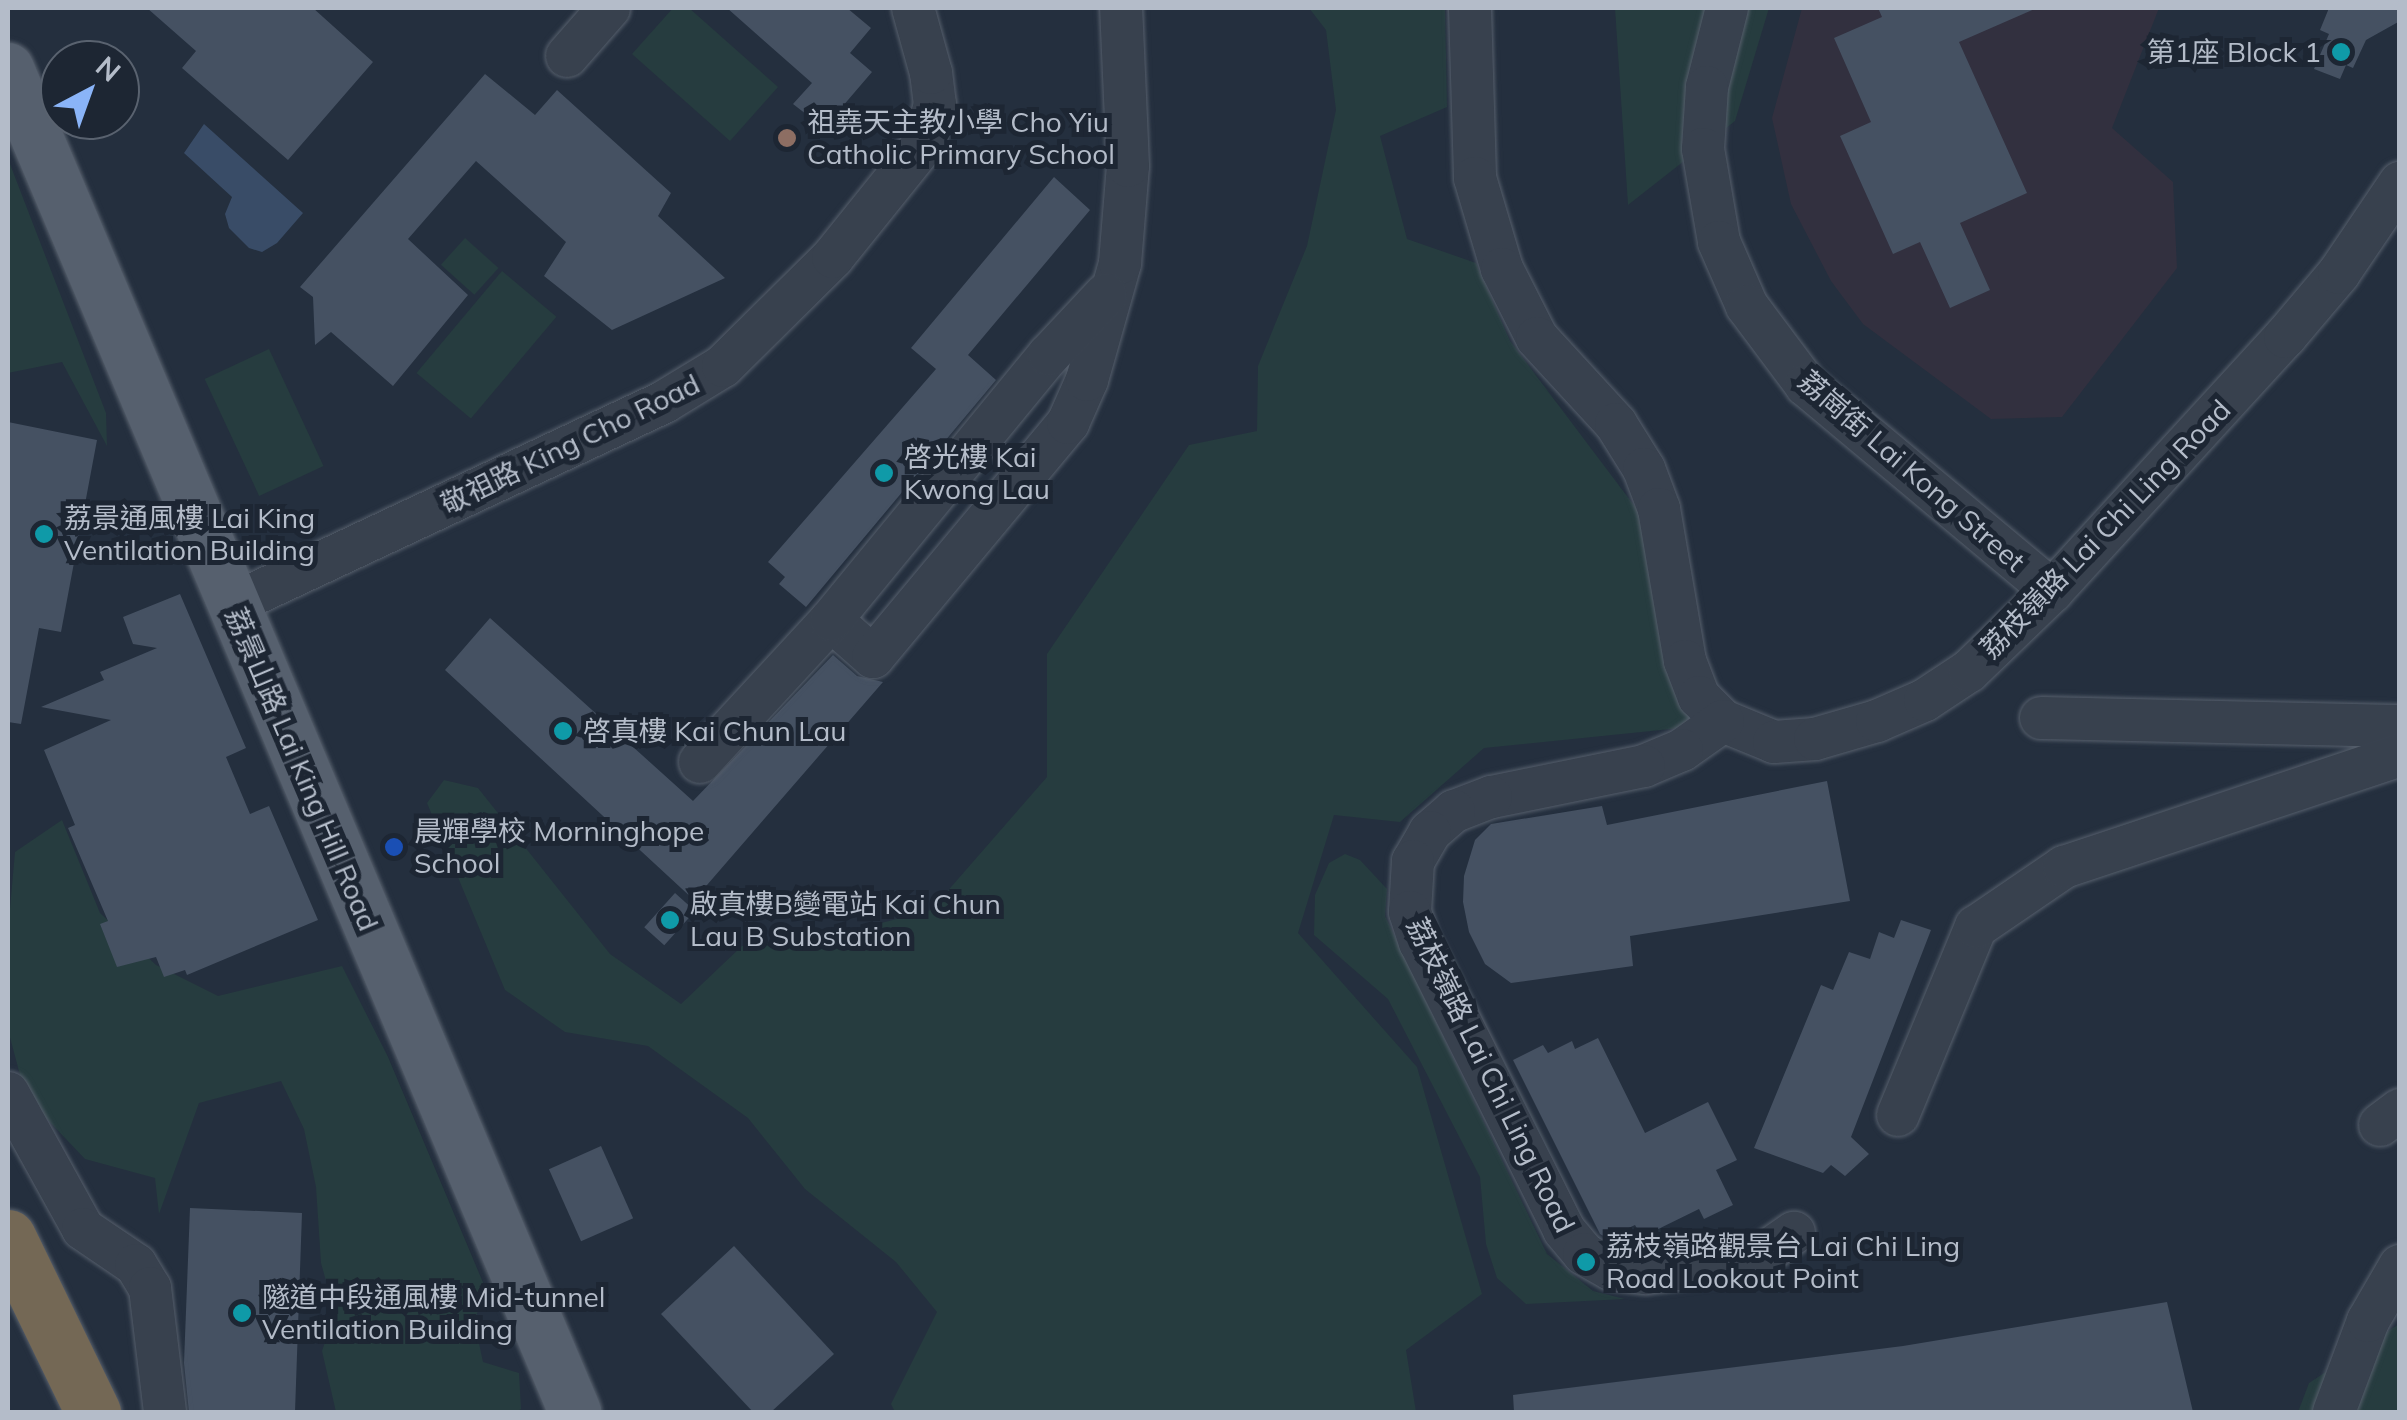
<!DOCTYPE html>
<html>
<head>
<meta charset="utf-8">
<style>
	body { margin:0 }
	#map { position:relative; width:2407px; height:1420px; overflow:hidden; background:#242f3e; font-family:Mulish,"Noto Sans TC",sans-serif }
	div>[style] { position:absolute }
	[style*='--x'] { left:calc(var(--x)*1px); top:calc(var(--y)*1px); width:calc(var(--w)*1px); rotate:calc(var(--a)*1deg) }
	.medical>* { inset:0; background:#32303f }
	.green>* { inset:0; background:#263c3f; transform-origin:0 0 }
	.water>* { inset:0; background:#394c67 }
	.building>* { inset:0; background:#455162; transform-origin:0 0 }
	.roads { filter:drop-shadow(0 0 2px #565f6c) drop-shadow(0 0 2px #565f6c) }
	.minor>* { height:42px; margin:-21px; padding:0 21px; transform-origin:21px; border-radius:21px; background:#38414e }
	.major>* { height:52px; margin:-26px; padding:0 26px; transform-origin:26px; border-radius:26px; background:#56606e }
	.highway>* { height:55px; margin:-27.5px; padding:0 27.5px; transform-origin:27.5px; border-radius:27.5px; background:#746855 }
	.dots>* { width:28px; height:28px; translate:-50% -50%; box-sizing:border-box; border:5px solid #1d2633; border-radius:50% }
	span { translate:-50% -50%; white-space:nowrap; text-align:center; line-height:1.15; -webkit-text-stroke:10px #1d2633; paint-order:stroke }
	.poi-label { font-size:28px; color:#b4bcc9 }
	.right { translate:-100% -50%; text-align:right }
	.left { translate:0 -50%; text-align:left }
	.street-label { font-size:28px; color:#b4bcc9 }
	.frame { position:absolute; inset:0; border:10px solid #b4bcc9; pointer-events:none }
	.north { position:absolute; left:40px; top:40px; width:100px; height:100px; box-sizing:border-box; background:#1d2633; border:2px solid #59626f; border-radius:50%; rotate:41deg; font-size:28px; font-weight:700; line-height:40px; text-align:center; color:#b4bcc9 }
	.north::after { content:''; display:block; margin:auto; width:35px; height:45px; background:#8ab4f8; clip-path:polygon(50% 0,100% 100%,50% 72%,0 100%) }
</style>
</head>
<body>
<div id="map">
	<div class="medical">
		<div style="clip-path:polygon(1802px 8px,2159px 8px,2112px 128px,2173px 182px,2177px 268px,2062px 417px,1991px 419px,1863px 324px,1831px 281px,1791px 204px,1772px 118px)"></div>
	</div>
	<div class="green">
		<div style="clip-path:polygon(673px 8px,689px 8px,778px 87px,730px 141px,632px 54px)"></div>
		<div style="clip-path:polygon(1309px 8px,1445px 8px,1447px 107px,1380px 136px,1407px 239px,1476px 263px,1510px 341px,1648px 524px,1700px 726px,1484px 748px,1400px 822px,1334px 815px,1298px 933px,1417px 1067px,1482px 1294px,1406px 1350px,1416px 1412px,895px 1412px,891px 1404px,937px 1312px,896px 1262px,805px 1189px,748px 1118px,648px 1046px,565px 1032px,505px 990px,427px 803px,444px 780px,478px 788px,610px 954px,681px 1004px,742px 946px,843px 933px,931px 910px,1047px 777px,1047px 654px,1189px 445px,1257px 431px,1258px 366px,1307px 246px,1336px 110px,1326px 30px)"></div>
		<div style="clip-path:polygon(1615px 8px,1769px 8px,1735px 121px,1628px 205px)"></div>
		<div style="clip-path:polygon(8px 159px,106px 413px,107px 446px,62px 362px,8px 373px)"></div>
		<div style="left:465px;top:238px;width:45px;height:36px;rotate:42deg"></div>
		<div style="left:502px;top:271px;width:71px;height:133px;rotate:40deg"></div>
		<div style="left:269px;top:349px;width:129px;height:71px;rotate:65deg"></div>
		<div style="clip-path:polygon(62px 820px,100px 913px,156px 965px,218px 996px,342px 966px,388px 1057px,487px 1292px,474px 1320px,483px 1362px,519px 1373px,521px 1409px,517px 1412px,336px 1412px,322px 1351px,335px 1313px,321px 1263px,316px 1187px,304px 1129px,281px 1081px,199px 1103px,159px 1214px,155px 1178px,85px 1159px,26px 1097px,8px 1030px,8px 931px,15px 852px)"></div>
		<div style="clip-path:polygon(1345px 854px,1360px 860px,1387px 889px,1385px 916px,1547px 1254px,1593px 1291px,1625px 1299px,1526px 1304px,1497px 1278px,1486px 1244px,1480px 1177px,1388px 999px,1314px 935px,1315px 895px,1329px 863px)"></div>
		<div style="clip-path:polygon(2399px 1324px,2399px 1412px,2298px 1412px,2309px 1383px)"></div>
	</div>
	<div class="water">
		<div style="clip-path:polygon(204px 124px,303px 213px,277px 243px,262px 252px,249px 248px,229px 228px,225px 214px,232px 197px,184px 153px)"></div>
	</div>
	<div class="building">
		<div style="clip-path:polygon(147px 8px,313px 8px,373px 62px,288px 160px,182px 68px,196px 51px)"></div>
		<div style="clip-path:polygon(727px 8px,847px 8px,871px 28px,850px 53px,872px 72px,824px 128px,793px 104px,812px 83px)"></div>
		<div style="clip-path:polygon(1878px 8px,2037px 8px,1959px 42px,2027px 193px,1960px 223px,1990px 290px,1950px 308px,1920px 242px,1893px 254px,1840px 136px,1871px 122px,1834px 38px,1882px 17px)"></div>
		<div style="clip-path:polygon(2329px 8px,2400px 8px,2400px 21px,2366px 40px,2353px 68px,2346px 65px,2340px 79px,2314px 69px,2329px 34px,2320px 30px)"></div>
		<div style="clip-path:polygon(485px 74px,535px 115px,557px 90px,671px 193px,658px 216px,725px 278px,612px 330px,544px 276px,566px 242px,476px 161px,408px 239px,468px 295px,393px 386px,331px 332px,315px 345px,313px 297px,300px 287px)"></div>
		<div style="clip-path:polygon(1054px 177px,1090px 210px,968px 355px,996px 380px,806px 607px,779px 584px,785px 577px,768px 562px,936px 369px,911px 348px)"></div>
		<div style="clip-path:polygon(8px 422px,97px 440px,61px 632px,39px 628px,21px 724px,8px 722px)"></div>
		<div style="clip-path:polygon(180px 594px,246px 748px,226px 757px,250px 814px,269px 806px,318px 920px,187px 975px,185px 970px,164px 977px,156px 957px,117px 967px,100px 924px,108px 921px,68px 828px,75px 825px,44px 750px,111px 720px,41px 707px,104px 680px,100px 672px,157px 648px,133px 644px,123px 617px)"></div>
		<div style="clip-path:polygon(490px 618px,693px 801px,833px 655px,857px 676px,883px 682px,694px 900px,445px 670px)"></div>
		<div style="clip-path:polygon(1827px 781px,1850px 901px,1630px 936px,1633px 966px,1511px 983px,1485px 964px,1469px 932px,1463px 902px,1464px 876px,1475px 840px,1491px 824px,1602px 806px,1607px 825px)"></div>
		<div style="left:675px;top:893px;width:27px;height:46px;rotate:42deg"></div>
		<div style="clip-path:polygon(1901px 920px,1931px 930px,1851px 1137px,1869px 1154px,1845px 1176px,1831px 1165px,1823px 1173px,1754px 1148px,1821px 985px,1833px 990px,1849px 952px,1870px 959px,1879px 932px,1894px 938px)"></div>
		<div style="clip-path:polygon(1598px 1038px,1645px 1133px,1708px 1102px,1737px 1160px,1716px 1170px,1733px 1205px,1704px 1219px,1699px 1209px,1642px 1237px,1635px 1225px,1607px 1238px,1600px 1234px,1513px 1060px,1543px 1045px,1548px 1053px,1572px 1041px,1575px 1049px)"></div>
		<div style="left:601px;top:1146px;width:79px;height:57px;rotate:66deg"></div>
		<div style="clip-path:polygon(190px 1208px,302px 1213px,295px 1412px,189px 1412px,184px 1363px)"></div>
		<div style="clip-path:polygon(734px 1246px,834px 1354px,771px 1412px,753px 1412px,661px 1314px)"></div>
		<div style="clip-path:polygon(2167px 1302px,2193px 1412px,1514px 1412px,1513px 1395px,1903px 1346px)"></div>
	</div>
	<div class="roads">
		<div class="minor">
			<div style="--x:1470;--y:8;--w:170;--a:88.3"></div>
			<div style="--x:1475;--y:178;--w:95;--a:73.5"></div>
			<div style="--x:1502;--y:269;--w:77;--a:63.1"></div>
			<div style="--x:1537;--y:338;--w:117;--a:47.4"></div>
			<div style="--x:1616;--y:424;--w:53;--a:58.1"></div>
			<div style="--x:1644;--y:469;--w:43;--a:69.4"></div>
			<div style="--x:1659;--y:509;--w:154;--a:80.3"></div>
			<div style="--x:1685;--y:661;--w:39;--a:69"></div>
			<div style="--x:1699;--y:697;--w:34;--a:45"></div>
			<div style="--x:1723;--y:721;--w:55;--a:22.4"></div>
			<div style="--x:1774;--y:742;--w:41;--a:-4.2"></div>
			<div style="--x:1815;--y:739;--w:65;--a:-16.2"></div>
			<div style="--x:1877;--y:721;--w:52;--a:-23.6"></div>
			<div style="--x:1925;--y:700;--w:53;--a:-33.4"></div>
			<div style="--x:1969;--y:671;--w:115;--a:-43.9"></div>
			<div style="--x:2052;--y:591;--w:345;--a:-47.5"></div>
			<div style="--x:2285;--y:337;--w:84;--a:-49.8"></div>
			<div style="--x:2339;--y:273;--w:109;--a:-55.9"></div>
			<div style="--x:1727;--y:8;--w:81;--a:104.2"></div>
			<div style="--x:1707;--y:87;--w:62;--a:93.7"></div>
			<div style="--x:1703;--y:149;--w:94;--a:80.2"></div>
			<div style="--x:1719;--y:242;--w:70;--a:66.4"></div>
			<div style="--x:1747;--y:306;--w:99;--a:53.2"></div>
			<div style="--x:1806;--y:385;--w:321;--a:39.9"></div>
			<div style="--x:567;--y:56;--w:64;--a:-48.8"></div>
			<div style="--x:233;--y:604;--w:476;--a:-25.1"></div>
			<div style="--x:664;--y:402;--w:69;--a:-31.4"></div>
			<div style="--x:723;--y:366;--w:155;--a:-44.7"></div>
			<div style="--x:833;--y:257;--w:144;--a:-51.2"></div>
			<div style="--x:923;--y:145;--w:42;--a:-73.3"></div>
			<div style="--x:935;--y:105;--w:32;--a:-97"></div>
			<div style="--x:931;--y:73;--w:67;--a:-105.5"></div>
			<div style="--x:831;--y:620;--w:56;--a:41.4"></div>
			<div style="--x:873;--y:657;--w:305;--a:-50.2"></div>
			<div style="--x:1068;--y:423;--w:47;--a:-66.2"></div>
			<div style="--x:1087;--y:380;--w:122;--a:-74.2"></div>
			<div style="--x:1120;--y:263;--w:97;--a:-85.3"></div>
			<div style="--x:1128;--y:166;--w:158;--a:-92.5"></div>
			<div style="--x:2041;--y:718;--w:359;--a:1.3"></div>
			<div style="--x:1723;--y:721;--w:50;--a:144.7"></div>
			<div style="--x:1682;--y:750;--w:41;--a:157.2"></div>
			<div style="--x:1644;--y:766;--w:156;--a:168.5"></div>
			<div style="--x:1491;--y:797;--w:40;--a:159"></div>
			<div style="--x:1454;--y:811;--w:32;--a:139"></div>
			<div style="--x:1430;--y:832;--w:34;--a:120"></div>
			<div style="--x:1413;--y:861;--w:51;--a:93.4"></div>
			<div style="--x:1410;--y:912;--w:32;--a:72"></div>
			<div style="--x:1420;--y:942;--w:322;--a:63.4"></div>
			<div style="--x:1564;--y:1230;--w:31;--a:50"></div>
			<div style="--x:1584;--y:1254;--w:31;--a:29"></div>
			<div style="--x:1611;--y:1269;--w:35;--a:7"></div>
			<div style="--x:1646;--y:1273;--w:98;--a:-7.1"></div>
			<div style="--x:1743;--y:1261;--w:20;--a:-18"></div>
			<div style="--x:1762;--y:1255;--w:39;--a:-35"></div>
			<div style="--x:700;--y:762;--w:193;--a:-47.3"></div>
			<div style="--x:831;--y:620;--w:343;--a:-50.6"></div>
			<div style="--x:1049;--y:355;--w:83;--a:-46.9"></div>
			<div style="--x:8;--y:1093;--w:155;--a:61.1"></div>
			<div style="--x:83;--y:1229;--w:64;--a:34.2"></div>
			<div style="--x:136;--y:1265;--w:27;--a:59"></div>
			<div style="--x:150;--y:1288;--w:125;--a:83.1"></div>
			<div style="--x:1898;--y:1115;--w:204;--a:-67.5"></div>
			<div style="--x:1976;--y:927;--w:107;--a:-34.3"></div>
			<div style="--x:2064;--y:867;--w:354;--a:-18.4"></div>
			<div style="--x:2380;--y:1125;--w:25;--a:-37"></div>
			<div style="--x:2334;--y:1412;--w:97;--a:-69.5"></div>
			<div style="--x:2368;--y:1321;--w:64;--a:-59.8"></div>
		</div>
		<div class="major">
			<div style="--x:8;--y:69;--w:1458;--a:67.11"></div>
		</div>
		<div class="highway">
			<div style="--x:8;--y:1237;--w:195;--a:64.1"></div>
		</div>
	</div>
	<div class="dots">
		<div style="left:2341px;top:52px;background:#0f9aa8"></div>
		<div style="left:787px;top:138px;background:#8d6e63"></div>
		<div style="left:884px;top:473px;background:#0f9aa8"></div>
		<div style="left:44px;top:534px;background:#0f9aa8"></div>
		<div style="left:563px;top:731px;background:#0f9aa8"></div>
		<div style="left:394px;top:847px;background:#1a4fb4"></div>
		<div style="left:670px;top:920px;background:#0f9aa8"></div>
		<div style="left:1586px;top:1262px;background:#0f9aa8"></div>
		<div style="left:242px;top:1313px;background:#0f9aa8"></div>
	</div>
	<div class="poi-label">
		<span class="right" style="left:2321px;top:52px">第1座 Block 1</span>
		<span class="left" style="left:807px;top:138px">祖堯天主教小學 Cho Yiu<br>Catholic Primary School</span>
		<span class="left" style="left:904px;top:473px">啓光樓 Kai<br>Kwong Lau</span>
		<span class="left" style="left:64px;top:534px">荔景通風樓 Lai King<br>Ventilation Building</span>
		<span class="left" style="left:583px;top:731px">啓真樓 Kai Chun Lau</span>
		<span class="left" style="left:414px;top:847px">晨輝學校 Morninghope<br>School</span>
		<span class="left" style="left:690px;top:920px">啟真樓B變電站 Kai Chun<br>Lau B Substation</span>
		<span class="left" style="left:1606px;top:1262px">荔枝嶺路觀景台 Lai Chi Ling<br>Road Lookout Point</span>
		<span class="left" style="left:262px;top:1313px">隧道中段通風樓 Mid-tunnel<br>Ventilation Building</span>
	</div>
	<div class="street-label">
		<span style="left:570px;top:444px;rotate:-26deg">敬祖路 King Cho Road</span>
		<span style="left:1912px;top:471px;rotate:41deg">荔崗街 Lai Kong Street</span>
		<span style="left:2105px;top:529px;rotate:-46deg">荔枝嶺路 Lai Chi Ling Road</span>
		<span style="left:302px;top:769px;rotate:67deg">荔景山路 Lai King Hill Road</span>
		<span style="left:1491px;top:1075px;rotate:64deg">荔枝嶺路 Lai Chi Ling Road</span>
	</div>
	<div class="frame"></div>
	<div class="north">N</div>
</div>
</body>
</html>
